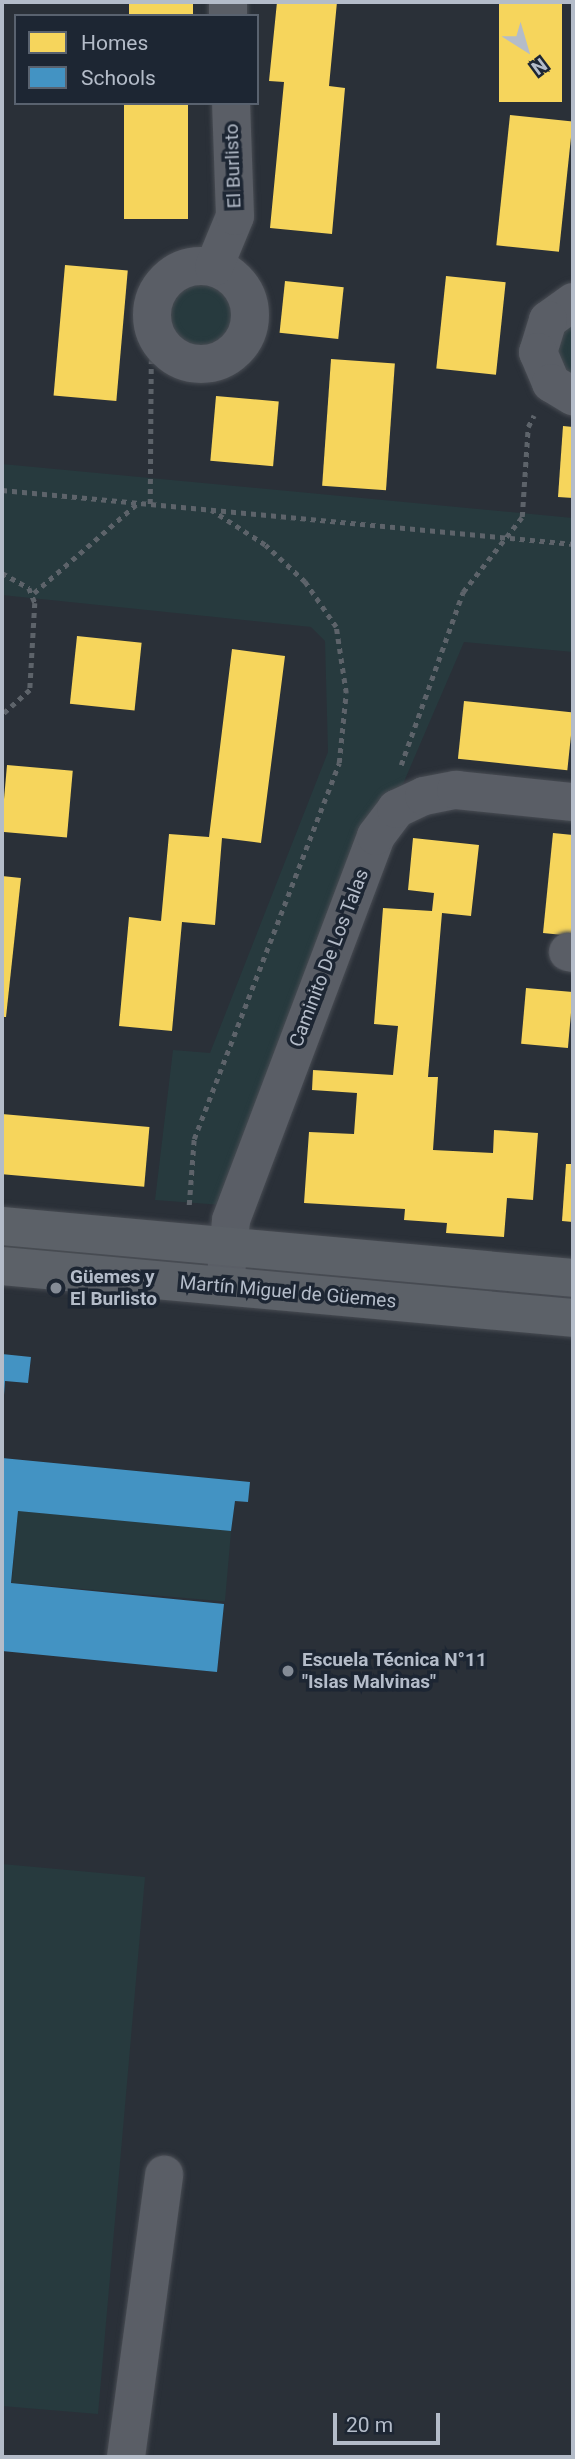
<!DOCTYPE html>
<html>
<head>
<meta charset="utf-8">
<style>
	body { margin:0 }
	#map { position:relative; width:575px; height:2459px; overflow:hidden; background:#2a3038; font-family:Roboto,sans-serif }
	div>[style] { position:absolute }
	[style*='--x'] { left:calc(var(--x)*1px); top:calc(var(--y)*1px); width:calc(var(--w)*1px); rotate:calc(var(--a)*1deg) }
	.green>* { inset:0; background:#273a3e; transform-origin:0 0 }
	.round { border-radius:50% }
	.homes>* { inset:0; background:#f6d55c; transform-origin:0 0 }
	.schools>* { inset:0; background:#4393c3 }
	.path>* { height:4.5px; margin-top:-2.25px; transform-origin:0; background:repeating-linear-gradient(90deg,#5d636a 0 5px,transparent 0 10px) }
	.roads { filter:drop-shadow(0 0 2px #484c53) drop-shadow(0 0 2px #484c53) }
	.minor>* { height:38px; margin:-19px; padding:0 19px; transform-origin:19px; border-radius:19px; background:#5a5e66 }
	.minor>.ring { margin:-19px; padding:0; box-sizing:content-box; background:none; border:38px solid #5a5e66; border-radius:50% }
	.major>* { height:38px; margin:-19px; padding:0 19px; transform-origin:19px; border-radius:19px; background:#5c6168 }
	.dots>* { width:19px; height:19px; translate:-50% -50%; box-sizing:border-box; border:4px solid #1d2633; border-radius:50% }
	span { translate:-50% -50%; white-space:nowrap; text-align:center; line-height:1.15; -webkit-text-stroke:7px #1d2633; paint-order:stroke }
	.street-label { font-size:19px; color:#b4bcc9 }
	.poi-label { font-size:19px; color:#b4bcc9; font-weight:700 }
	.left { translate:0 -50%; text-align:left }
	.frame { position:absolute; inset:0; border:4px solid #b4bcc9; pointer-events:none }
	.legend { position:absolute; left:14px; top:14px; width:245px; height:91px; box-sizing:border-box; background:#1d2633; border:2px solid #59626f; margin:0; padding:9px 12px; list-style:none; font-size:21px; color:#b4bcc9 }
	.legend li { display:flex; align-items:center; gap:14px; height:35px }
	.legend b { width:35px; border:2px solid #59626f }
	.north { position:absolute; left:491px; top:14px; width:70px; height:70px; -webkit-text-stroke:5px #1d2633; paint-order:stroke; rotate:143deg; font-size:19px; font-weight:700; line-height:28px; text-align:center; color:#b4bcc9 }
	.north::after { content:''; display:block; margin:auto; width:24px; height:32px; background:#b4bcc9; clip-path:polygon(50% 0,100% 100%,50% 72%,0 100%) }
	.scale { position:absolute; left:333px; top:2413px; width:107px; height:32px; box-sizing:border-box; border:4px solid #b4bcc9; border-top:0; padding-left:9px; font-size:21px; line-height:24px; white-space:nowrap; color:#b4bcc9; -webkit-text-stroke:5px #1d2633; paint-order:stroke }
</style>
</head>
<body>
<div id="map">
	<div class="green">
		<div class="round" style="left:163px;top:280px;width:74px;height:74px"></div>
		<div style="clip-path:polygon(573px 315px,573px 383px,551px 343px)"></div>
		<div style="clip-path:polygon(2px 464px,573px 518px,573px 652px,464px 642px,222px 1205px,155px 1200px,173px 1050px,210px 1053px,328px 752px,325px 641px,311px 627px,2px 595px)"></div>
		<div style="left:18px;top:1511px;width:214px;height:72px;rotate:5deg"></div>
		<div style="clip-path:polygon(2px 1864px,145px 1877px,98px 2414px,2px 2406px)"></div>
	</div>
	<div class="homes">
		<div style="left:129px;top:2px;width:64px;height:14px"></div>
		<div style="clip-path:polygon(277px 2px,337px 2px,329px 86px,345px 88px,332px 234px,270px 228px,284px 82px,269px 81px)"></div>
		<div style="left:499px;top:2px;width:63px;height:100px"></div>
		<div style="left:124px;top:103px;width:64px;height:116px"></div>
		<div style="left:510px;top:115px;width:63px;height:131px;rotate:6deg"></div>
		<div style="left:65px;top:265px;width:63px;height:131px;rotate:5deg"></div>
		<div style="left:446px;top:276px;width:60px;height:93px;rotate:6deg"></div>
		<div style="left:285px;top:281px;width:59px;height:52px;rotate:6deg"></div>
		<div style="left:331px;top:359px;width:64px;height:127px;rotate:4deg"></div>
		<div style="left:216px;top:396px;width:63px;height:65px;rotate:5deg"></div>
		<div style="clip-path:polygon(563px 426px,573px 427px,573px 498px,558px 497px)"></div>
		<div style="left:77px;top:636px;width:65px;height:68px;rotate:6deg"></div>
		<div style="clip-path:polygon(232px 649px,285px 656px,261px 843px,222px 838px,215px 925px,182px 922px,172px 1031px,119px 1026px,129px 917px,161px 921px,169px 834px,209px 837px)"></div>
		<div style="left:464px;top:701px;width:110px;height:58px;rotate:6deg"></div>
		<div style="left:7px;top:765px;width:66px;height:67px;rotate:5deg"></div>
		<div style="clip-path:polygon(553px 833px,573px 835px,573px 936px,543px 933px)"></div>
		<div style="clip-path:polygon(413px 838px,479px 845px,471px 916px,442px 913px,428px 1077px,438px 1077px,433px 1150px,493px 1153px,494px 1130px,538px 1133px,533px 1200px,507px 1198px,504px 1237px,446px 1233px,447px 1223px,404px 1220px,405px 1209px,304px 1203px,309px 1132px,354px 1134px,357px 1093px,312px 1090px,313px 1070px,393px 1075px,398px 1026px,374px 1024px,383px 908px,432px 911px,434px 893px,408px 890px)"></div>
		<div style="clip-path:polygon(2px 876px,21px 878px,6px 1017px,2px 1017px)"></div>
		<div style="left:526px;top:988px;width:47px;height:56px;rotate:5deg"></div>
		<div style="left:2px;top:1114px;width:148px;height:60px;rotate:5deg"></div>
		<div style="clip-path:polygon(566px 1164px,573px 1164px,573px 1222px,562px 1221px)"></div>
	</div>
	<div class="schools">
		<div style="clip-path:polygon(2px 1354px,31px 1357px,28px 1383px,5px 1381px,4px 1395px)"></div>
		<div style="clip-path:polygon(2px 1458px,250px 1482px,248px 1502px,235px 1501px,231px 1531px,18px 1511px,11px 1583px,224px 1604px,217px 1672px,2px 1651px)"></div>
	</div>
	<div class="path">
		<div style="--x:2;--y:490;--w:574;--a:5.4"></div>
		<div style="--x:150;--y:504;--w:143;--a:-89.6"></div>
		<div style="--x:151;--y:361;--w:21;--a:-65"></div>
		<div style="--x:2;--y:573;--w:31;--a:29"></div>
		<div style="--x:29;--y:588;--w:16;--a:68"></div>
		<div style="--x:35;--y:603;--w:87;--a:93.3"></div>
		<div style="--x:30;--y:690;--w:38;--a:138"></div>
		<div style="--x:34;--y:593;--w:138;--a:-40.9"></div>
		<div style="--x:401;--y:765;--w:184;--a:-70.3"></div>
		<div style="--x:463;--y:592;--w:95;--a:-51.8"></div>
		<div style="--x:522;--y:517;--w:90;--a:-86.2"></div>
		<div style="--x:528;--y:427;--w:13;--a:-63"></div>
		<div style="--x:189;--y:1205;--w:66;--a:-85.7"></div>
		<div style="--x:194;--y:1139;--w:403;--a:-68.9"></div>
		<div style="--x:339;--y:763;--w:70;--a:-84.3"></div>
		<div style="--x:346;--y:693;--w:67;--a:-98.6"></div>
		<div style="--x:336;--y:627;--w:55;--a:-124.6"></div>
		<div style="--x:305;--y:582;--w:54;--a:-137.2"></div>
		<div style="--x:265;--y:545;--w:64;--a:-147.1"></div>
	</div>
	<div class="roads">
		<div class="minor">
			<div style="--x:228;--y:2;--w:14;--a:90"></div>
			<div class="ring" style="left:152px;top:266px;width:60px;height:60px"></div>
			<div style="--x:214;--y:267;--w:55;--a:-67.6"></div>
			<div style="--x:235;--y:216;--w:113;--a:-92"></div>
			<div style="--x:573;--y:302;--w:31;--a:144"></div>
			<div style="--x:548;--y:320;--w:34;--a:107"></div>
			<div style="--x:538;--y:352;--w:34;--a:67"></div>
			<div style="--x:551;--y:383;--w:26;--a:31"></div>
			<div style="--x:568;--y:952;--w:5;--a:11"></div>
			<div style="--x:225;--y:1286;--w:66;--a:-84.8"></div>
			<div style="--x:231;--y:1220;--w:410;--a:-69.3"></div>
			<div style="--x:376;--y:836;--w:34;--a:-53"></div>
			<div style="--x:396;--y:809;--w:31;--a:-25"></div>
			<div style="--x:424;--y:796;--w:33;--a:-11"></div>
			<div style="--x:456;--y:790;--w:118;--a:5.9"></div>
			<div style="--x:126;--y:2457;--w:285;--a:-82.3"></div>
		</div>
		<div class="major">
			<div style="--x:2;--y:1226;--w:573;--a:5.2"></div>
			<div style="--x:2;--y:1266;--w:573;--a:5.2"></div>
		</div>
	</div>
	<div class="dots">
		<div style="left:56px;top:1288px;background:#848b96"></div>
		<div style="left:288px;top:1671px;background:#848b96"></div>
	</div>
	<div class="street-label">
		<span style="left:233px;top:166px;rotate:-92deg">El Burlisto</span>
		<span style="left:329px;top:958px;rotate:-69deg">Caminito De Los Talas</span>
		<span style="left:288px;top:1292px;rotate:5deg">Martín Miguel de Güemes</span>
	</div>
	<div class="poi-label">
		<span class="left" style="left:70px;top:1288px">Güemes y<br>El Burlisto</span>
		<span class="left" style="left:302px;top:1671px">Escuela Técnica N°11<br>"Islas Malvinas"</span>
	</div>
	<div class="frame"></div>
	<ul class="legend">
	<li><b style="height:19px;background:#f6d55c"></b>Homes</li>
	<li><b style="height:19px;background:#4393c3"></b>Schools</li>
	</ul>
	<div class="north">N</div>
	<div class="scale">20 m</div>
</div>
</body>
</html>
